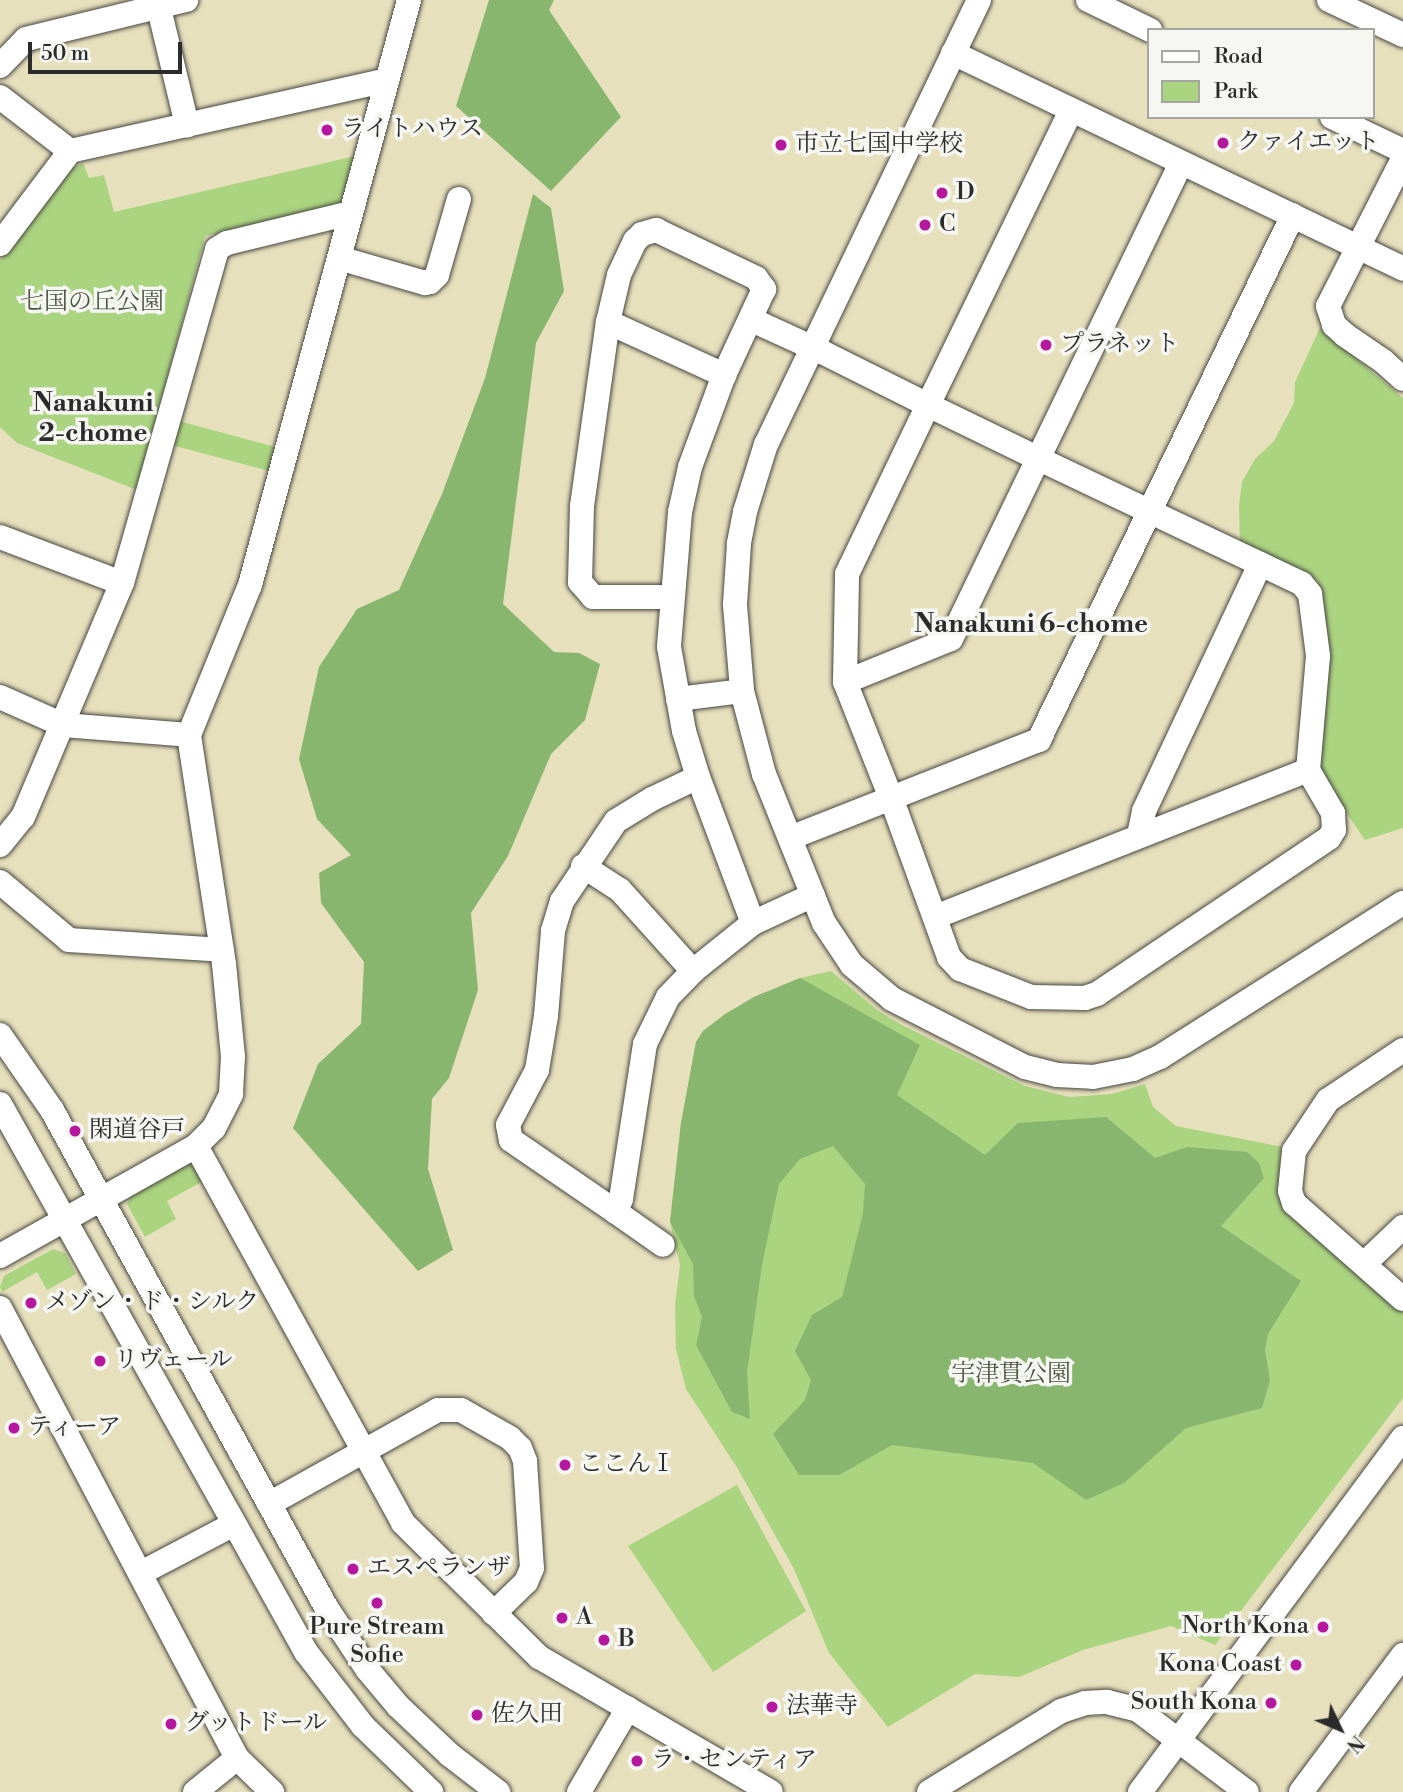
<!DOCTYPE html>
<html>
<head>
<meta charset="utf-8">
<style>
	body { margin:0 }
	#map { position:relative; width:1403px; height:1792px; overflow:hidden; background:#e7e0bd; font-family:"Libre Bodoni","Noto Serif JP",serif }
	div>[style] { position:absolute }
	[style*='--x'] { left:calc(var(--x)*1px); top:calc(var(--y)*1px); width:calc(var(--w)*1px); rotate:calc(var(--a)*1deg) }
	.green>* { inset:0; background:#abd480; transform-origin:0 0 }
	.forest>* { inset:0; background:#88b66e }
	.roads { filter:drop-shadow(0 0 2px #474641) drop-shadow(0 0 2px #474641) }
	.minor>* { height:24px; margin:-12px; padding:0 12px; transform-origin:12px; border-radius:12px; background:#fff }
	.dots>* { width:19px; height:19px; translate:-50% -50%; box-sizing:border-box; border:4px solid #f6f6f2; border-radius:50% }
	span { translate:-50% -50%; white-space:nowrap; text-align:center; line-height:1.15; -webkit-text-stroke:7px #f6f6f2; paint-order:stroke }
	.poi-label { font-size:24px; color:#2b2b2b }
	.left { translate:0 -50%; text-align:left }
	.right { translate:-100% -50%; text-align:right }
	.park-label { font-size:24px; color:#4b5540 }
	.neighbourhood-label { font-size:26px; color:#2b2b2b; font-weight:700 }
	.legend { position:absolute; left:1147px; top:28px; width:228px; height:91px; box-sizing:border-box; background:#f6f6f2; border:2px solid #a5a5a2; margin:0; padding:9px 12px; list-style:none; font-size:21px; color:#2b2b2b }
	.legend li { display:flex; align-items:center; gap:14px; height:35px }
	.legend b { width:35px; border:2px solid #a5a5a2 }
	.north { position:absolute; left:1305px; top:1694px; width:70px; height:70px; -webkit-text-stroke:5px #f6f6f2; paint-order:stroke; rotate:134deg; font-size:19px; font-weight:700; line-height:28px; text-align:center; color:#2b2b2b }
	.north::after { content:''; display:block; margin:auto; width:24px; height:32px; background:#2b2b2b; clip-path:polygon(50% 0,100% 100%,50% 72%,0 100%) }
	.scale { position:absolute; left:28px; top:42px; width:154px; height:32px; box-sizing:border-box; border:4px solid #2b2b2b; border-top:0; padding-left:9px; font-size:21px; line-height:24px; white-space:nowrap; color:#2b2b2b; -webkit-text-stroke:5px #f6f6f2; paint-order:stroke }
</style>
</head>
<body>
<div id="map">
	<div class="green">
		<div style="clip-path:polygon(355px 156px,345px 197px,336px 206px,205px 236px,137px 490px,17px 443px,0 427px,0 260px,73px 168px,83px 163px,89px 178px,104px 175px,114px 212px)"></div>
		<div style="clip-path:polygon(1320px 328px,1403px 398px,1403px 828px,1365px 840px,1317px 770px,1330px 662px,1318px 581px,1240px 543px,1239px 505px,1242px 482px,1255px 459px,1274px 441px,1294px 403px,1295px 382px)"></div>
		<div style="left:175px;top:420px;width:106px;height:25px;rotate:15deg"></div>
		<div style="clip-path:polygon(831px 971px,877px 1010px,900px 1024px,1025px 1086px,1070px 1097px,1112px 1094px,1145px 1084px,1153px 1107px,1176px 1126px,1283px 1147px,1282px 1202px,1403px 1312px,1403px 1398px,1215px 1645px,1171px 1626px,1083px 1650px,1019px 1677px,975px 1674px,888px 1727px,829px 1653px,794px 1569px,738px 1469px,686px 1389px,676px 1349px,675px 1305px,680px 1265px,670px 1222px,681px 1123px,696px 1042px,703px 1031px,754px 997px,800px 978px)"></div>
		<div style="clip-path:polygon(186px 1163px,199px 1168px,205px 1180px,167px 1201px,176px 1219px,145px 1237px,127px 1204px,131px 1195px)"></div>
		<div style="clip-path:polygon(53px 1249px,65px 1253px,76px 1274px,47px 1290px,37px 1272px,2px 1292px,0 1287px,4px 1276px)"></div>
		<div style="clip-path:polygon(737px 1485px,806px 1611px,713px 1672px,628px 1546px)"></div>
	</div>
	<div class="forest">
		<div style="clip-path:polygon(489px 0,554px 0,549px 10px,621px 117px,551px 191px,456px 106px)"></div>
		<div style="clip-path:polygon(533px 194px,551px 208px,564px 291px,536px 343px,503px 604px,554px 652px,579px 653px,600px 664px,585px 720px,551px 754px,508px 856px,471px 913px,478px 990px,449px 1078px,432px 1099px,428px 1169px,453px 1250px,418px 1271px,293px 1128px,318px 1064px,361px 1024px,364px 962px,321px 903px,319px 873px,351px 855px,317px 819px,299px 759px,319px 667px,357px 609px,399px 590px,442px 494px,485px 378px)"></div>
		<div style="clip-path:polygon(800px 978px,920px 1045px,897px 1095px,985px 1155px,1018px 1123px,1106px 1117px,1155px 1158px,1187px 1147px,1247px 1152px,1259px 1163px,1264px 1178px,1221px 1226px,1301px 1281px,1268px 1334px,1265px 1350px,1270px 1380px,1262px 1408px,1186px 1428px,1124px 1483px,1086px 1500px,1033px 1463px,892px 1445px,839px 1475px,799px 1475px,773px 1434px,805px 1400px,811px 1380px,795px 1351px,812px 1315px,842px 1297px,863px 1213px,865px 1184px,833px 1146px,800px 1159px,779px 1184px,762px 1265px,747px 1372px,750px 1419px,732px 1412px,696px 1345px,702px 1317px,694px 1296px,693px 1264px,670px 1222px,681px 1123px,696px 1042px,703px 1031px,725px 1014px,754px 997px)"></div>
	</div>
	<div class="roads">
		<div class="minor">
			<div style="--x:157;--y:0;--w:129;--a:76.5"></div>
			<div style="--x:979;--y:0;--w:492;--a:115.6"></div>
			<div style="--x:766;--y:444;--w:71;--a:107.2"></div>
			<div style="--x:745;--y:512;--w:33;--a:101"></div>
			<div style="--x:739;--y:544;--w:61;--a:93.8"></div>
			<div style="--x:735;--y:605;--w:86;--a:85.3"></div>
			<div style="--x:742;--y:691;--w:86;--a:75.2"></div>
			<div style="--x:764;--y:774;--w:161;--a:68.1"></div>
			<div style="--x:824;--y:923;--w:50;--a:56.3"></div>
			<div style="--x:852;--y:965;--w:52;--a:40.4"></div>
			<div style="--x:892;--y:999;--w:149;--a:27.1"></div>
			<div style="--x:1025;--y:1067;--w:33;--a:14"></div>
			<div style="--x:1057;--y:1075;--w:36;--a:3"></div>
			<div style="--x:1093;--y:1077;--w:41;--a:-11.3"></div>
			<div style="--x:1133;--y:1069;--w:30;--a:-24"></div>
			<div style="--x:1160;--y:1057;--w:288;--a:-32.4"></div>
			<div style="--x:1088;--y:0;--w:69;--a:25.8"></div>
			<div style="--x:1329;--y:0;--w:82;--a:25.3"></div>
			<div style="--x:953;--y:53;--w:499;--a:25.6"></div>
			<div style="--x:0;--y:66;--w:37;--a:-46"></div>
			<div style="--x:26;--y:39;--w:165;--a:-13.7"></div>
			<div style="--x:0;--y:97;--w:88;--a:37.6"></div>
			<div style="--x:1332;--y:117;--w:79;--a:25.6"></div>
			<div style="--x:1403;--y:159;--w:165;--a:117"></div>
			<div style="--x:1328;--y:306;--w:20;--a:72"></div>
			<div style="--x:1334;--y:325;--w:15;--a:42"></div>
			<div style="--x:1345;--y:335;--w:46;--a:34.4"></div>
			<div style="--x:1383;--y:361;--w:27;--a:42"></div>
			<div style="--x:0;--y:244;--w:116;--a:-53"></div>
			<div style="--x:70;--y:151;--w:325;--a:-12.6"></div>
			<div style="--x:339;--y:258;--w:90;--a:16.2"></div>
			<div style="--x:425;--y:283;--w:5;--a:-11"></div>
			<div style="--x:430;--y:282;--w:10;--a:-45"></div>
			<div style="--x:437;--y:275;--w:79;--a:-73.9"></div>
			<div style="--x:752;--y:320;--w:79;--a:24.6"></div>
			<div style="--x:824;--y:353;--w:116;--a:26.6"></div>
			<div style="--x:928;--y:405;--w:121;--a:25.9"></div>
			<div style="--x:1037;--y:458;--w:293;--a:25.4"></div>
			<div style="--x:1302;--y:584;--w:13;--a:51"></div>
			<div style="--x:1310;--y:594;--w:63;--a:82.6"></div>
			<div style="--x:1318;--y:656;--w:114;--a:95"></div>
			<div style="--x:1308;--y:770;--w:50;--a:59.8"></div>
			<div style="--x:1333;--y:813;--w:17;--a:87"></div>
			<div style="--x:1334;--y:830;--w:9;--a:122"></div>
			<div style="--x:1329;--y:838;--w:280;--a:146.1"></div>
			<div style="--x:1097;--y:994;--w:13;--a:162"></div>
			<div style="--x:1085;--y:998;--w:54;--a:-178.9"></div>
			<div style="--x:1031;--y:997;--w:76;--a:-158.5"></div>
			<div style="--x:960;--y:969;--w:16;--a:-133"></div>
			<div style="--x:949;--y:957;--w:169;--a:-110"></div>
			<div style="--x:891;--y:798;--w:125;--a:-111.6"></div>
			<div style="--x:845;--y:682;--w:108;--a:-88.9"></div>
			<div style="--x:847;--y:574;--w:187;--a:-64.4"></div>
			<div style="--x:928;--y:405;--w:328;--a:-64.1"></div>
			<div style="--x:608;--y:322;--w:128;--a:24.6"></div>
			<div style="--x:0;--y:537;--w:130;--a:20.7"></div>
			<div style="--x:671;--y:597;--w:78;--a:180"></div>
			<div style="--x:593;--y:597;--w:20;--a:-131"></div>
			<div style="--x:580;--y:582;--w:76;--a:-88.5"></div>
			<div style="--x:582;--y:506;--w:186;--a:-82"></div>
			<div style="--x:608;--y:322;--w:48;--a:-76.8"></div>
			<div style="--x:619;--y:275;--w:38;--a:-65"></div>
			<div style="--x:635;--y:241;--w:10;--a:-45"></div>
			<div style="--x:642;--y:234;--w:15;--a:-16"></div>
			<div style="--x:656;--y:230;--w:111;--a:25.6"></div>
			<div style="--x:756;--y:278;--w:14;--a:54"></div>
			<div style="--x:764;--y:289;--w:95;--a:114.9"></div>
			<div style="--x:724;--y:375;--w:98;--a:110.3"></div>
			<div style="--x:690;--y:467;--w:46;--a:102.5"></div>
			<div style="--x:680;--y:512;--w:135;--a:94.7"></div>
			<div style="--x:669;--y:647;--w:85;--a:79.9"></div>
			<div style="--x:684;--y:731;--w:48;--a:73.1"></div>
			<div style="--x:698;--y:777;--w:156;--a:69.4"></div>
			<div style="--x:845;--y:682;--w:114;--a:-22.1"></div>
			<div style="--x:951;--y:639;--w:529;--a:-64.21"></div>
			<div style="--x:0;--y:697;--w:69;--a:24"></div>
			<div style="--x:63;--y:725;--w:126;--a:4.5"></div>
			<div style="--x:678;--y:699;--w:64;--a:-7.1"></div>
			<div style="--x:698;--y:777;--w:51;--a:154.4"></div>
			<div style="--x:652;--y:799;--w:42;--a:148.6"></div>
			<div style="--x:616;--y:821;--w:97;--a:124"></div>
			<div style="--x:562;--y:901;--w:31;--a:107"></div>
			<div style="--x:553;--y:931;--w:85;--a:94.7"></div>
			<div style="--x:546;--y:1016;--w:55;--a:99.5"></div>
			<div style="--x:537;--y:1070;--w:62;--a:117.8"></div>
			<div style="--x:508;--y:1125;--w:15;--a:79"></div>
			<div style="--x:511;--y:1140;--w:127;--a:34.4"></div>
			<div style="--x:616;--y:1212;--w:14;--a:-69"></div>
			<div style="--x:621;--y:1199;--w:157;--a:-81.2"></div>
			<div style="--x:645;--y:1044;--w:52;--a:-63.9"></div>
			<div style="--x:668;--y:997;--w:36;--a:-46"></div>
			<div style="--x:693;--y:971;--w:77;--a:-38.7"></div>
			<div style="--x:753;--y:923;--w:66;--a:-25"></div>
			<div style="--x:1139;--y:835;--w:25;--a:-78"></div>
			<div style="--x:1144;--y:811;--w:273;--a:-64.8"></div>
			<div style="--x:790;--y:838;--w:268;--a:-21.5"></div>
			<div style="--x:1039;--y:740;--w:583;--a:-64.18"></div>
			<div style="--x:0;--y:845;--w:36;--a:-51"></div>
			<div style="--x:23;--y:817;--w:254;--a:-67.1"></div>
			<div style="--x:122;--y:583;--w:347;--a:-74.1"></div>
			<div style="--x:217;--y:249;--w:12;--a:-31"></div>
			<div style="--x:227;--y:243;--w:127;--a:-13.7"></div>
			<div style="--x:583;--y:866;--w:44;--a:33"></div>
			<div style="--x:620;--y:890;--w:109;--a:48"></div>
			<div style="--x:0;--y:882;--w:90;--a:40"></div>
			<div style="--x:69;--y:940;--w:153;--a:3.7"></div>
			<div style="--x:935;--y:917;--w:401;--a:-21.5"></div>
			<div style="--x:0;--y:1035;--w:91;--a:55.3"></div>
			<div style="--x:52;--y:1110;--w:568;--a:61.13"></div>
			<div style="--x:326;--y:1607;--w:74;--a:56.5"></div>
			<div style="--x:367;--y:1669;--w:48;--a:50"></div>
			<div style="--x:398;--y:1706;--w:71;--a:43.3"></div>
			<div style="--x:450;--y:1755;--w:61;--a:37.6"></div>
			<div style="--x:1403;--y:1050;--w:90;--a:146.3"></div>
			<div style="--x:1328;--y:1100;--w:61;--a:123.7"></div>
			<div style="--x:1294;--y:1151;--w:40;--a:95.7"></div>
			<div style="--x:1290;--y:1191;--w:13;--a:72"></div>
			<div style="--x:1294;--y:1203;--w:145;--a:41.4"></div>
			<div style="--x:0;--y:1104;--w:628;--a:60.82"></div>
			<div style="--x:306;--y:1652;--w:93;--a:52.4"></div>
			<div style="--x:363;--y:1726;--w:95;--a:44.1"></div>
			<div style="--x:196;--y:1146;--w:430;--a:61.2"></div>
			<div style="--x:403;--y:1523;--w:191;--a:44.6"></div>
			<div style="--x:539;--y:1657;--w:268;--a:30.2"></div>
			<div style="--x:616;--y:1212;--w:57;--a:35.1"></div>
			<div style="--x:0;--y:1256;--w:225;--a:-29.3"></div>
			<div style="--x:196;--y:1146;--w:25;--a:-45"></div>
			<div style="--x:214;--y:1128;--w:38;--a:-63"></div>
			<div style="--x:231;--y:1094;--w:37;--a:-87"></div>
			<div style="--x:233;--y:1057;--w:93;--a:-95.5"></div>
			<div style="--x:224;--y:964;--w:232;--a:-98.7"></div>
			<div style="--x:189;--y:735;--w:162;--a:-67.9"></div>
			<div style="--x:250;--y:585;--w:606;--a:-74.79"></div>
			<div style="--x:1364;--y:1264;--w:54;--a:-43.5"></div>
			<div style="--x:0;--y:1308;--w:509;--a:62.23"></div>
			<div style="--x:237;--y:1758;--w:49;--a:44.2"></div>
			<div style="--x:269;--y:1504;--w:193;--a:-29.1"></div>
			<div style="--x:438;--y:1410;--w:23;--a:0"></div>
			<div style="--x:461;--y:1410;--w:56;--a:29.7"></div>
			<div style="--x:510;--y:1438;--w:14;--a:45"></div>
			<div style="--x:520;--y:1448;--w:14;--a:69"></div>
			<div style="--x:525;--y:1461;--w:107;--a:86.3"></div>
			<div style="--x:532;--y:1568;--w:15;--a:113"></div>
			<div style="--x:526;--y:1582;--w:45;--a:135.9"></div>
			<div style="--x:141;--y:1573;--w:105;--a:-27.8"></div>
			<div style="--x:195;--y:1792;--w:54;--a:-39"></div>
			<div style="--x:579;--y:1792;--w:97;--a:-59.7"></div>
			<div style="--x:929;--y:1792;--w:155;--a:-31.5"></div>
			<div style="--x:1061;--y:1711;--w:25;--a:-18"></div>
			<div style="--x:1085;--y:1703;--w:22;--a:-3"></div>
			<div style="--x:1107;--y:1702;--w:32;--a:14"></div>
			<div style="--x:1138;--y:1710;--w:136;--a:37"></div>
			<div style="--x:1140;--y:1792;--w:441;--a:-53.4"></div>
			<div style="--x:1301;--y:1792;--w:171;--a:-53.3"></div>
		</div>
	</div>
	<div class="dots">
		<div style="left:327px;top:130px;background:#b5179e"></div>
		<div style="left:1223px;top:143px;background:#b5179e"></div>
		<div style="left:781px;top:145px;background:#b5179e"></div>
		<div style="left:942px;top:193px;background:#b5179e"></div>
		<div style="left:925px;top:225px;background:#b5179e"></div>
		<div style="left:1046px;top:345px;background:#b5179e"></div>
		<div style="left:75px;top:1131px;background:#b5179e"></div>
		<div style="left:31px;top:1303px;background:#b5179e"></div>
		<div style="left:100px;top:1361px;background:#b5179e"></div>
		<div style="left:14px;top:1428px;background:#b5179e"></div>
		<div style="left:565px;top:1465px;background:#b5179e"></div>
		<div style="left:353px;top:1569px;background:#b5179e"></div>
		<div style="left:377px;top:1603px;background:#b5179e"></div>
		<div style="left:562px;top:1618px;background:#b5179e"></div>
		<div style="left:1323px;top:1627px;background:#b5179e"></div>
		<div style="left:604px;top:1640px;background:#b5179e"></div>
		<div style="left:1296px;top:1665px;background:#b5179e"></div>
		<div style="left:1271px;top:1703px;background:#b5179e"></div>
		<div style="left:772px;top:1707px;background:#b5179e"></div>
		<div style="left:477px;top:1715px;background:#b5179e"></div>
		<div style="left:171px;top:1724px;background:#b5179e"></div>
		<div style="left:637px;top:1761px;background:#b5179e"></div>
	</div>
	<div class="poi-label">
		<span class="left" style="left:341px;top:130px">ライトハウス</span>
		<span class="left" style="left:1237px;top:143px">クァイエット</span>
		<span class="left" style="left:795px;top:145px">市立七国中学校</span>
		<span class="left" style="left:956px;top:193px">D</span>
		<span class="left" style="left:939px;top:225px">C</span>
		<span class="left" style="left:1060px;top:345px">プラネット</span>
		<span class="left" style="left:89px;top:1131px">閑道谷戸</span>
		<span class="left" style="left:45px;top:1303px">メゾン・ド・シルク</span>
		<span class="left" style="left:114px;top:1361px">リヴェール</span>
		<span class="left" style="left:28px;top:1428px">ティーア</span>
		<span class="left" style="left:579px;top:1465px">ここんⅠ</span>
		<span class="left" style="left:367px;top:1569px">エスペランザ</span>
		<span class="left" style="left:576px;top:1618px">A</span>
		<span class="right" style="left:1309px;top:1627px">North Kona</span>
		<span style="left:377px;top:1642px">Pure Stream<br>Sofie</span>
		<span class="left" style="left:618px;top:1640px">B</span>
		<span class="right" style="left:1282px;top:1665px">Kona Coast</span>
		<span class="right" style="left:1257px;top:1703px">South Kona</span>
		<span class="left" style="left:786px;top:1707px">法華寺</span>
		<span class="left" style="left:491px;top:1715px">佐久田</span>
		<span class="left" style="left:185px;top:1724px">グットドール</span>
		<span class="left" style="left:651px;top:1761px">ラ・センティア</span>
	</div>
	<div class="park-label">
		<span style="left:92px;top:303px">七国の丘公園</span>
		<span style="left:1011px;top:1375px">宇津貫公園</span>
	</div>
	<div class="neighbourhood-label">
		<span style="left:93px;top:419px">Nanakuni<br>2-chome</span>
		<span style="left:1031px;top:625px">Nanakuni 6-chome</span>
	</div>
	<ul class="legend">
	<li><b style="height:9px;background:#fff"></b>Road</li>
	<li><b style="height:19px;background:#abd480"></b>Park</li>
	</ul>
	<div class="north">N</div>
	<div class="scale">50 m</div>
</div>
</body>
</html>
